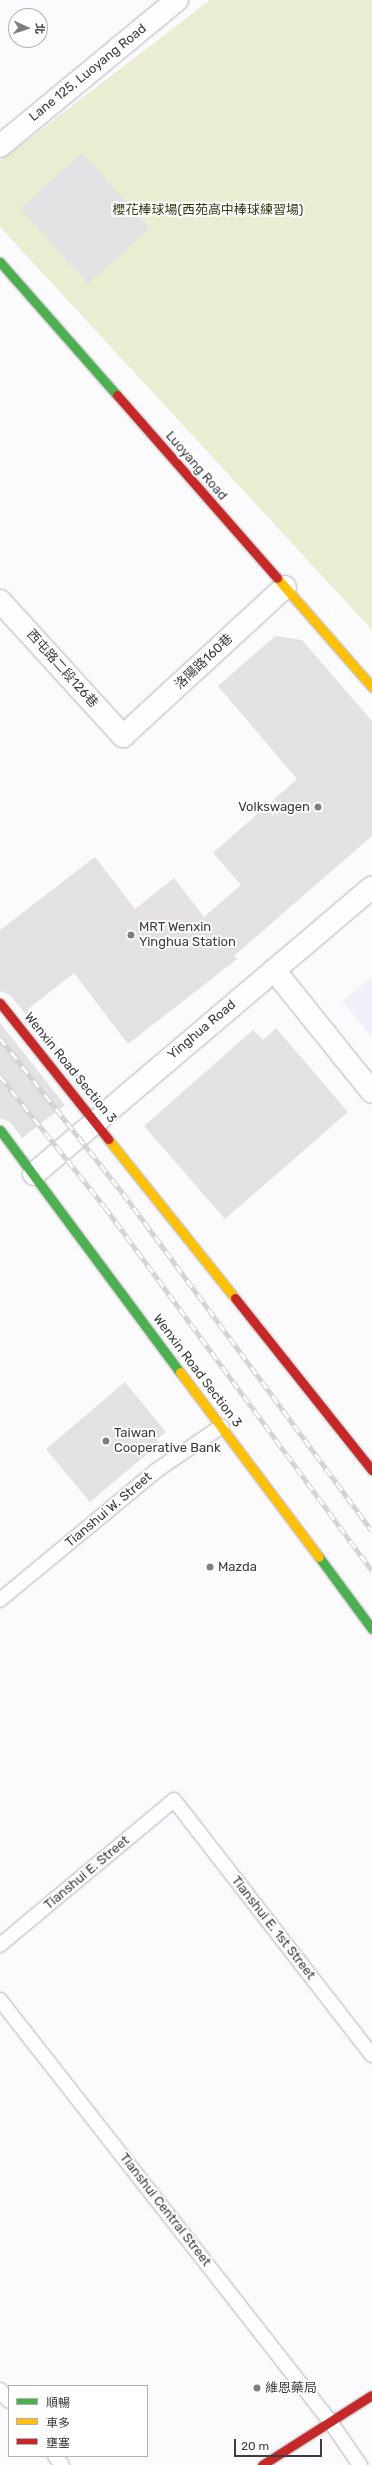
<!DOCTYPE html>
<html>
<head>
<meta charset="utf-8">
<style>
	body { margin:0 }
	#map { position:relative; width:372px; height:2465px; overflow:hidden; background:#fbfafd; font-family:Rubik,"Noto Sans TC",sans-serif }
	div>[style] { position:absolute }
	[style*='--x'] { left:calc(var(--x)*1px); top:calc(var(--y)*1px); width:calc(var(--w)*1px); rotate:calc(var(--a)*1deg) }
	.built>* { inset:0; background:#f2effa }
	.green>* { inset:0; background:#ebedd3 }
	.building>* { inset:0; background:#e4e1e4; transform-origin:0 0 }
	.roads { filter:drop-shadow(0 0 1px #b2b1b6) drop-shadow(0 0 1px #b2b1b6) }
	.lane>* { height:14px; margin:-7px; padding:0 7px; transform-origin:7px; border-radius:7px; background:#fefeff }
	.street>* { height:22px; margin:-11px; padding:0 11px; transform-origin:11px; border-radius:11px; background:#fefeff }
	.fast>* { height:9px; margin:-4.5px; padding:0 4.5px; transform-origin:4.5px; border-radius:4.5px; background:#4caf50 }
	.slow>* { height:9px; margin:-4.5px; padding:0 4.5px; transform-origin:4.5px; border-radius:4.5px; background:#ffc107 }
	.jam>* { height:9px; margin:-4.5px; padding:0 4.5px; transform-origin:4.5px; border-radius:4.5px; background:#c62828 }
	.rail>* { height:4.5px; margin-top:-2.25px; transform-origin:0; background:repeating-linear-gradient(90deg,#fff 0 9px,#d2d2d2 0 18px); box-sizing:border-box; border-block:1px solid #d2d2d2 }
	.dots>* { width:11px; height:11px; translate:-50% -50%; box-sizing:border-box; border:2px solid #fff; border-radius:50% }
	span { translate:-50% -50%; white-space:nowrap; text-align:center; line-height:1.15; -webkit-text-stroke:4px #fff; paint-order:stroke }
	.street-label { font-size:13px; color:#3d3c41 }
	.park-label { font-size:13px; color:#353715 }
	.poi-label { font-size:13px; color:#3d3c41 }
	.right { translate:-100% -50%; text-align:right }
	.left { translate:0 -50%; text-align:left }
	.legend { position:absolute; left:8px; top:2385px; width:140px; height:72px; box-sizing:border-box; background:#fff; border:1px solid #b1b1b3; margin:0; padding:5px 7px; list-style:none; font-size:12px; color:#3d3c41 }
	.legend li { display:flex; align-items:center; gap:8px; height:20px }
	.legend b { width:20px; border:1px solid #b1b1b3 }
	.north { position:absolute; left:8px; top:8px; width:40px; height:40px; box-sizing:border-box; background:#fff; border:1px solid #b1b1b3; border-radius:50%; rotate:93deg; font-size:11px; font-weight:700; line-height:16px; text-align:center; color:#3d3c41 }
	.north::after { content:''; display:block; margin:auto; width:14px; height:18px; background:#807e83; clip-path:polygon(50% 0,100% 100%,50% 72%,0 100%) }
	.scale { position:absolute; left:234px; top:2439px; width:88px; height:18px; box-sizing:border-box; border:2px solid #3d3c41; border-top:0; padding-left:5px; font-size:12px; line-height:14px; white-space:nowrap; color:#3d3c41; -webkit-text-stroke:3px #fff; paint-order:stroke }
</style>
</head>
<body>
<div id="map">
	<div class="built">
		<div style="clip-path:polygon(372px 977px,372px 1037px,342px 1001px)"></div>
	</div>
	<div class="green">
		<div style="clip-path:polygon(210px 0,372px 0,372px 630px,0 227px,0 161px)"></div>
	</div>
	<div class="building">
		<div style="left:82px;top:153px;width:101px;height:83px;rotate:48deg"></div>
		<div style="clip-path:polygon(275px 636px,302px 640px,372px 721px,372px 836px,234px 956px,237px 959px,128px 1044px,74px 973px,28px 1009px,88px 1087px,85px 1090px,10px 995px,0 991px,0 930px,95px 857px,135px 909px,174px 878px,204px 917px,241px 885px,213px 853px,297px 779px,218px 686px)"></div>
		<div style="clip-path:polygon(0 1023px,65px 1105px,22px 1138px,10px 1122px,0 1118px)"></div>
		<div style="clip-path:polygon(276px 1028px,348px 1112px,225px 1219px,144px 1126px,253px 1030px,263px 1040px)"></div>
		<div style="clip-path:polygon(125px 1382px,166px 1432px,157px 1439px,160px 1443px,90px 1502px,46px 1449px)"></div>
	</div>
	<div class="roads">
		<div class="lane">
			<div style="--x:0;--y:1600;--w:204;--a:-39.6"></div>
			<div style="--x:157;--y:1470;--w:78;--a:-34.1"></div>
			<div style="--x:0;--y:1945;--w:226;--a:-39.8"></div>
			<div style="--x:174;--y:1800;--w:323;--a:52.2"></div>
			<div style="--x:0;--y:2000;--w:534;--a:51.93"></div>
			<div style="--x:329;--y:2420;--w:55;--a:55.4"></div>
			<div style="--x:0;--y:2390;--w:14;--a:51"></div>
			<div style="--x:55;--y:2456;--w:11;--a:52"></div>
		</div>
		<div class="street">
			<div style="--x:0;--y:146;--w:229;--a:-39.5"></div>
			<div style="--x:0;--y:601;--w:183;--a:47.7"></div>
			<div style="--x:123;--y:736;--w:220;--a:-42.6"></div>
			<div style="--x:274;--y:970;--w:156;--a:51.2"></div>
			<div style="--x:34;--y:1174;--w:443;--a:-40.3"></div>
		</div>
		<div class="fast">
			<div style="--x:0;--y:262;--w:177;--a:48.7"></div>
			<div style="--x:0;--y:1130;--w:302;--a:53.4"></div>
			<div style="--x:319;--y:1557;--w:89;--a:53.6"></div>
		</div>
		<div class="slow">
			<div style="--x:277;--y:578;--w:145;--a:48.9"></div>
			<div style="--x:108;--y:1139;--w:203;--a:51.4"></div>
			<div style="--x:180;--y:1372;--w:231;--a:53.1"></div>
		</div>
		<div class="jam">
			<div style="--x:117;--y:395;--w:243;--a:48.8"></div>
			<div style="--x:0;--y:1003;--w:174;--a:51.5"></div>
			<div style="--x:235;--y:1298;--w:220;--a:51.5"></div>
			<div style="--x:262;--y:2465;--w:130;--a:-32.5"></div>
		</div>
	</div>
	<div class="rail">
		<div style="--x:0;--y:1038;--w:198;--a:51.6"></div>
		<div style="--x:123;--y:1193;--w:420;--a:53.6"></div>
		<div style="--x:0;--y:1076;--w:168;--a:51.3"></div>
		<div style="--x:105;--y:1207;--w:451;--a:53.7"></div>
	</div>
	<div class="dots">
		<div style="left:318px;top:807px;background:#807e83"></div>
		<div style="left:131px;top:935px;background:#807e83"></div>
		<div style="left:106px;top:1441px;background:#807e83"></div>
		<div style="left:210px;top:1567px;background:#807e83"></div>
		<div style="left:257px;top:2388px;background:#807e83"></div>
	</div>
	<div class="street-label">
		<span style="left:88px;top:73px;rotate:-39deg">Lane 125, Luoyang Road</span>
		<span style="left:196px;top:466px;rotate:49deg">Luoyang Road</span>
		<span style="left:204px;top:662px;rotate:-43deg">洛陽路160巷</span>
		<span style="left:62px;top:669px;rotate:48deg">西屯路二段126巷</span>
		<span style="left:202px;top:1030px;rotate:-40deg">Yinghua Road</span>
		<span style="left:70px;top:1068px;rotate:51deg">Wenxin Road Section 3</span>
		<span style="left:197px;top:1371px;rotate:53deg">Wenxin Road Section 3</span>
		<span style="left:109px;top:1510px;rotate:-40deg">Tianshui W. Street</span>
		<span style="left:87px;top:1873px;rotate:-40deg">Tianshui E. Street</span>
		<span style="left:273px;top:1928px;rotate:52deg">Tianshui E. 1st Street</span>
		<span style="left:165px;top:2210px;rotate:52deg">Tianshui Central Street</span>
	</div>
	<div class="park-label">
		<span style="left:208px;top:210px">櫻花棒球場(西苑高中棒球練習場)</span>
	</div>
	<div class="poi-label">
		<span class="right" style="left:310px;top:807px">Volkswagen</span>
		<span class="left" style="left:139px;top:935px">MRT Wenxin<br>Yinghua Station</span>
		<span class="left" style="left:114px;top:1441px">Taiwan<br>Cooperative Bank</span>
		<span class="left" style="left:218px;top:1567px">Mazda</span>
		<span class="left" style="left:265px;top:2388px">維恩藥局</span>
	</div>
	<ul class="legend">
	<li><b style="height:5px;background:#4caf50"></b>順暢</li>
	<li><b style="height:5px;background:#ffc107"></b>車多</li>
	<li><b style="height:5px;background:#c62828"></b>壅塞</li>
	</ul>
	<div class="north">北</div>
	<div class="scale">20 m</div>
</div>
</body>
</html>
